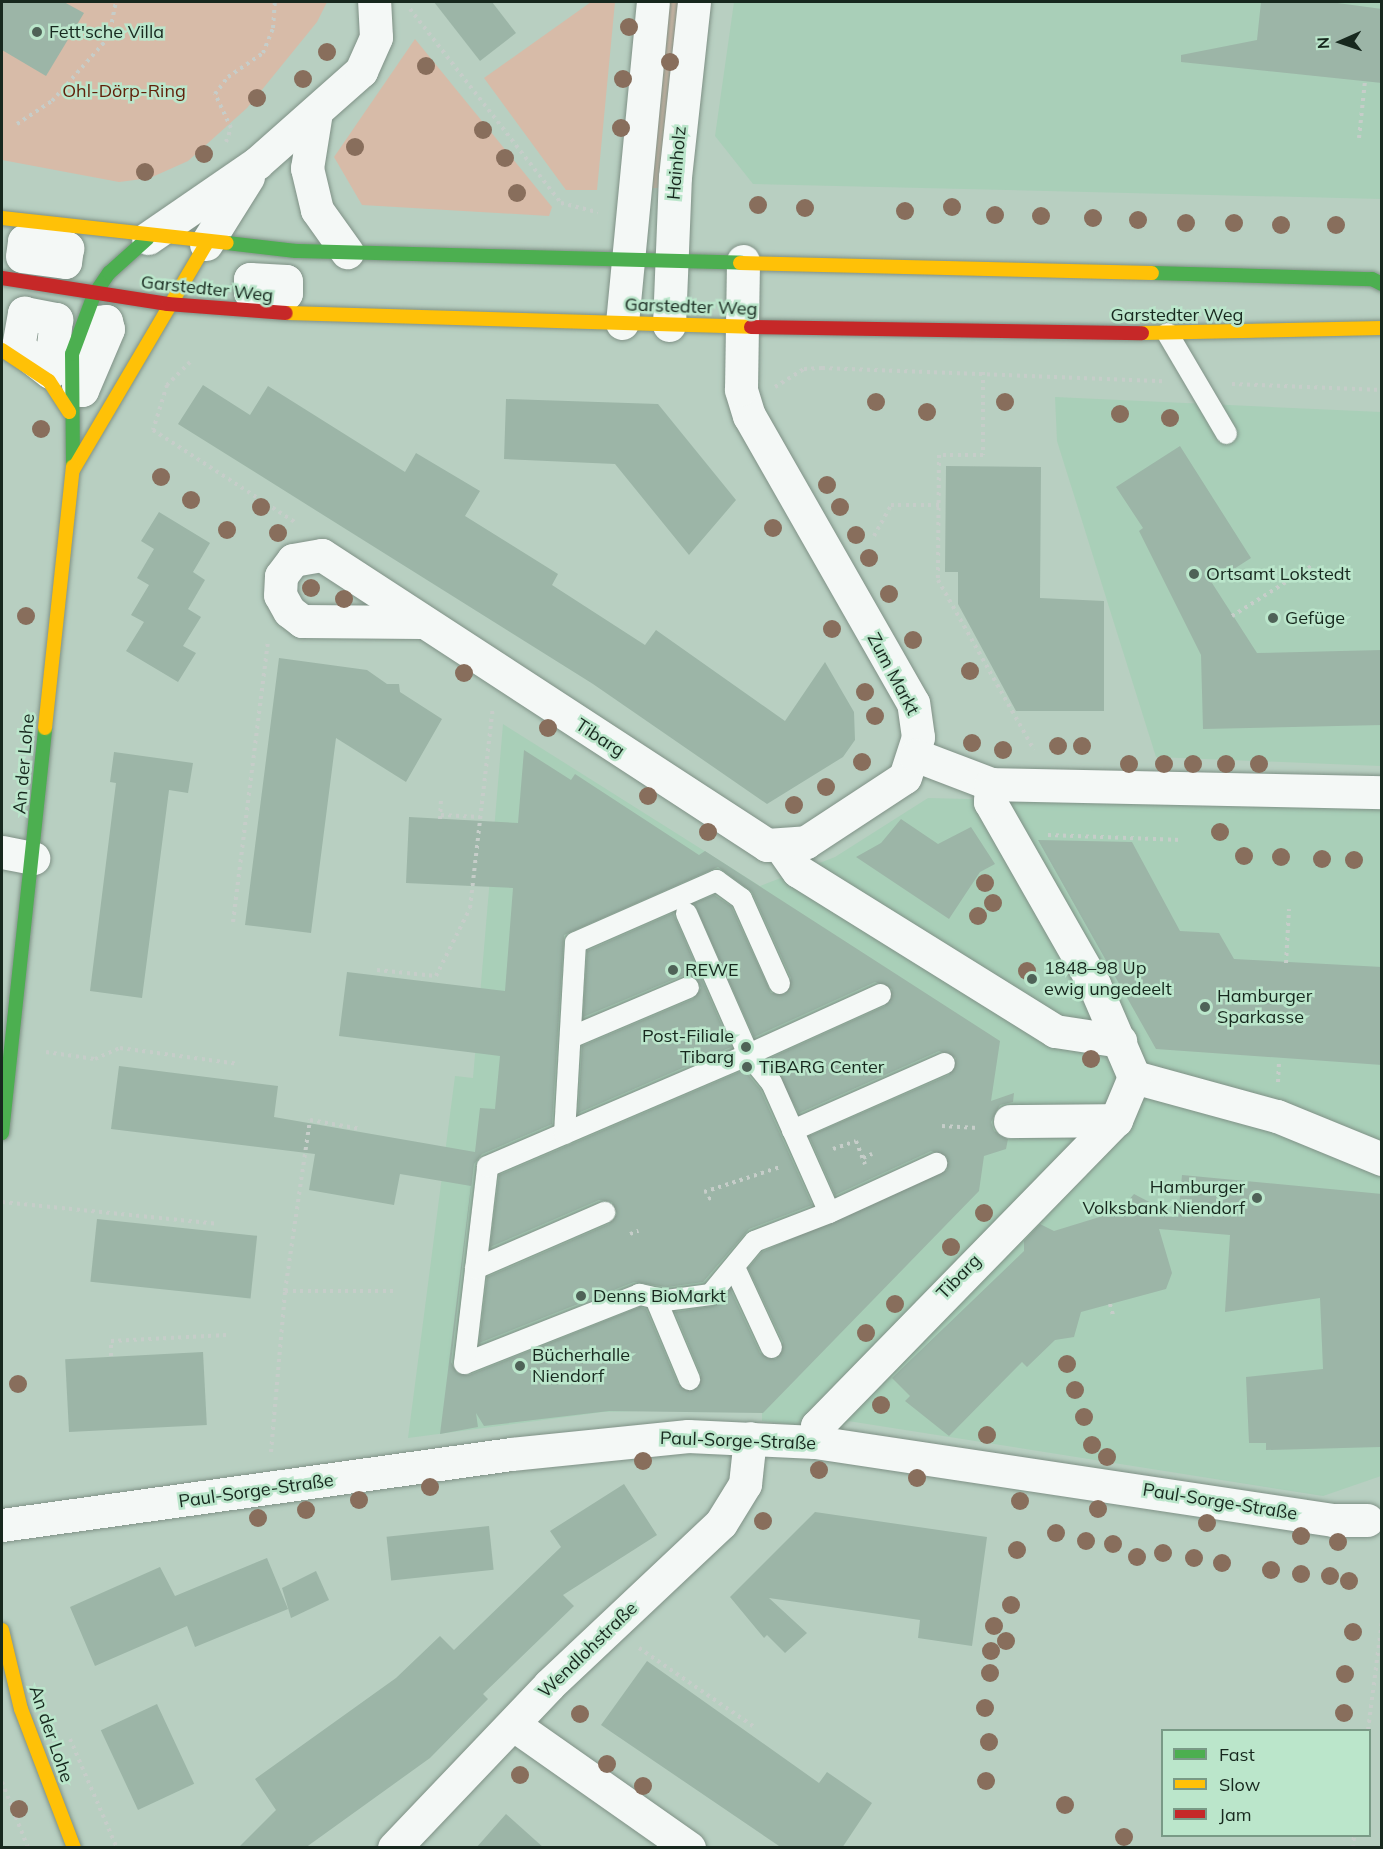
<!DOCTYPE html>
<html>
<head>
<meta charset="utf-8">
<style>
	body { margin:0 }
	#map { position:relative; width:1383px; height:1849px; overflow:hidden; background:#b8cfc1; font-family:Mulish,sans-serif }
	div>[style] { position:absolute }
	[style*='--x'] { left:calc(var(--x)*1px); top:calc(var(--y)*1px); width:calc(var(--w)*1px); rotate:calc(var(--a)*1deg) }
	.built>* { inset:0; background:#a9cfb8 }
	.green>* { inset:0; background:#d7bba8 }
	.building>* { inset:0; background:#9cb5a7; transform-origin:0 0 }
	.path>* { height:4px; margin-top:-2px; transform-origin:0; background:repeating-linear-gradient(90deg,#c6cdc9 0 3px,transparent 0 7.5px) }
	.roads { filter:drop-shadow(0 0 2px #7f9186) drop-shadow(0 0 2px #7f9186) }
	.lane>* { height:21px; margin:-10.5px; padding:0 10.5px; transform-origin:10.5px; border-radius:10.5px; background:#f4f8f6 }
	.street>* { height:33px; margin:-16.5px; padding:0 16.5px; transform-origin:16.5px; border-radius:16.5px; background:#f4f8f6 }
	.fast>* { height:14px; margin:-7px; padding:0 7px; transform-origin:7px; border-radius:7px; background:#4caf50 }
	.slow>* { height:14px; margin:-7px; padding:0 7px; transform-origin:7px; border-radius:7px; background:#ffc107 }
	.jam>* { height:14px; margin:-7px; padding:0 7px; transform-origin:7px; border-radius:7px; background:#c62828 }
	.trees>* { width:18px; height:18px; margin:-9px; border-radius:50%; background:#886e5c }
	.dots>* { width:16px; height:16px; translate:-50% -50%; box-sizing:border-box; border:3px solid #bbe6cb; border-radius:50% }
	span { translate:-50% -50%; white-space:nowrap; text-align:center; line-height:1.15; -webkit-text-stroke:5px #bbe6cb; paint-order:stroke }
	.poi-label { font-size:18px; color:#17281e }
	.left { translate:0 -50%; text-align:left }
	.right { translate:-100% -50%; text-align:right }
	.park-label { font-size:18px; color:#601f09 }
	.street-label { font-size:18px; color:#17281e }
	.frame { position:absolute; inset:0; border:3px solid #17281e; pointer-events:none }
	.legend { position:absolute; left:1161px; top:1729px; width:210px; height:108px; box-sizing:border-box; background:#bbe6cb; border:2px solid #799a86; margin:0; padding:8px 10px; list-style:none; font-size:18px; color:#17281e }
	.legend li { display:flex; align-items:center; gap:12px; height:30px }
	.legend b { width:30px; border:2px solid #799a86 }
	.north { position:absolute; left:1311px; top:12px; width:60px; height:60px; -webkit-text-stroke:4px #bbe6cb; paint-order:stroke; rotate:267deg; font-size:16px; font-weight:700; line-height:24px; text-align:center; color:#17281e }
	.north::after { content:''; display:block; margin:auto; width:21px; height:27px; background:#17281e; clip-path:polygon(50% 0,100% 100%,50% 72%,0 100%) }
</style>
</head>
<body>
<div id="map">
	<div class="built">
		<div style="clip-path:polygon(734px 2px,1381px 2px,1381px 199px,753px 184px,715px 136px)"></div>
		<div style="clip-path:polygon(1055px 397px,1381px 412px,1381px 766px,1156px 757px,1057px 441px)"></div>
		<div style="clip-path:polygon(503px 724px,760px 886px,835px 857px,928px 798px,1381px 809px,1381px 1476px,1323px 1496px,848px 1421px,838px 1430px,762px 1421px,762px 1413px,713px 1409px,603px 1412px,408px 1438px,455px 1076px,473px 1078px)"></div>
	</div>
	<div class="green">
		<div style="clip-path:polygon(2px 2px,327px 2px,317px 22px,247px 108px,188px 161px,150px 178px,119px 182px,2px 160px)"></div>
		<div style="clip-path:polygon(591px 2px,615px 2px,597px 190px,566px 190px,484px 78px)"></div>
		<div style="clip-path:polygon(666px 2px,682px 2px,661px 188px,649px 188px)"></div>
		<div style="clip-path:polygon(415px 39px,552px 207px,549px 216px,362px 205px,334px 157px)"></div>
	</div>
	<div class="building">
		<div style="clip-path:polygon(2px 2px,64px 2px,84px 13px,46px 76px,2px 50px)"></div>
		<div style="clip-path:polygon(434px 2px,492px 2px,516px 33px,480px 61px)"></div>
		<div style="clip-path:polygon(1261px 2px,1330px 2px,1382px 9px,1382px 83px,1181px 62px,1181px 55px,1257px 40px)"></div>
		<div style="clip-path:polygon(203px 385px,250px 415px,268px 386px,405px 472px,416px 453px,480px 491px,465px 516px,558px 574px,552px 585px,645px 645px,656px 630px,785px 721px,825px 662px,854px 712px,855px 740px,843px 757px,767px 804px,593px 684px,178px 424px)"></div>
		<div style="clip-path:polygon(506px 399px,658px 404px,736px 500px,689px 555px,615px 464px,504px 459px)"></div>
		<div style="clip-path:polygon(1180px 446px,1251px 558px,1212px 583px,1257px 653px,1382px 650px,1382px 725px,1203px 729px,1201px 655px,1139px 531px,1143px 528px,1116px 487px)"></div>
		<div style="clip-path:polygon(946px 466px,1041px 467px,1040px 598px,1104px 601px,1104px 711px,1016px 711px,958px 604px,958px 572px,945px 572px)"></div>
		<div style="clip-path:polygon(159px 512px,210px 543px,193px 572px,205px 580px,188px 609px,201px 617px,183px 646px,196px 653px,178px 682px,126px 651px,144px 622px,131px 615px,149px 585px,137px 578px,154px 549px,141px 541px)"></div>
		<div style="clip-path:polygon(279px 658px,367px 670px,387px 684px,399px 684px,400px 692px,442px 719px,406px 782px,336px 738px,311px 933px,245px 925px)"></div>
		<div style="clip-path:polygon(evenodd,524px 750px,571px 780px,575px 774px,699px 855px,705px 851px,1000px 1041px,991px 1101px,1014px 1093px,1013px 1102px,1000px 1105px,991px 1122px,994px 1131px,1008px 1139px,1006px 1149px,984px 1156px,979px 1191px,763px 1413px,609px 1411px,484px 1426px,476px 1413px,478px 1427px,440px 1434px,471px 1186px,400px 1174px,394px 1205px,309px 1190px,315px 1154px,111px 1129px,119px 1066px,278px 1086px,274px 1117px,475px 1152px,480px 1108px,495px 1109px,500px 1056px,339px 1036px,347px 972px,505px 991px,513px 888px,406px 883px,409px 817px,518px 823px,524px 750px,718px 867px,752px 892px,791px 978px,785px 994px,771px 993px,731px 906px,714px 895px,694px 903px,754px 1037px,875px 982px,892px 989px,885px 1006px,768px 1059px,799px 1113px,939px 1051px,956px 1058px,949px 1075px,809px 1136px,835px 1195px,931px 1151px,947px 1157px,947px 1170px,762px 1252px,748px 1268px,783px 1342px,776px 1359px,760px 1353px,730px 1289px,713px 1306px,675px 1312px,701px 1375px,693px 1391px,678px 1384px,646px 1309px,640px 1307px,469px 1375px,457px 1373px,451px 1362px,474px 1164px,482px 1154px,552px 1124px,564px 935px,718px 867px)"></div>
		<div style="clip-path:polygon(114px 752px,193px 763px,188px 793px,169px 790px,142px 998px,90px 991px,116px 783px,110px 782px)"></div>
		<div style="clip-path:polygon(901px 819px,938px 844px,971px 827px,995px 864px,980px 872px,949px 919px,856px 857px,881px 843px)"></div>
		<div style="clip-path:polygon(1038px 840px,1132px 842px,1180px 931px,1219px 933px,1234px 959px,1382px 967px,1382px 1065px,1156px 1049px)"></div>
		<div style="clip-path:polygon(673px 913px,731px 1047px,578px 1113px,582px 1046px,693px 999px,701px 988px,695px 977px,684px 975px,583px 1017px,587px 951px)"></div>
		<div style="clip-path:polygon(744px 1070px,760px 1089px,812px 1205px,749px 1229px,703px 1282px,667px 1287px,634px 1282px,479px 1343px,487px 1277px,609px 1224px,617px 1214px,612px 1202px,599px 1200px,490px 1247px,499px 1175px)"></div>
		<div style="clip-path:polygon(1182px 1175px,1382px 1194px,1380px 1447px,1266px 1450px,1266px 1443px,1249px 1443px,1246px 1377px,1323px 1369px,1320px 1298px,1225px 1312px,1230px 1235px,1159px 1229px,1172px 1273px,1166px 1289px,1081px 1312px,1074px 1337px,1055px 1340px,1027px 1367px,1022px 1362px,949px 1436px,905px 1401px,910px 1396px,892px 1378px,1024px 1251px,1024px 1241px,1040px 1224px,1054px 1231px,1119px 1211px,1134px 1194px,1178px 1217px)"></div>
		<div style="left:97px;top:1219px;width:161px;height:63px;rotate:6deg"></div>
		<div style="left:203px;top:1352px;width:73px;height:138px;rotate:87deg"></div>
		<div style="clip-path:polygon(624px 1484px,657px 1535px,563px 1595px,574px 1606px,483px 1694px,488px 1699px,430px 1758px,305px 1848px,238px 1848px,276px 1810px,255px 1779px,396px 1678px,440px 1636px,454px 1650px,561px 1547px,550px 1531px)"></div>
		<div style="clip-path:polygon(815px 1512px,987px 1537px,972px 1646px,918px 1638px,920px 1620px,769px 1598px,807px 1633px,785px 1653px,767px 1635px,764px 1638px,730px 1597px)"></div>
		<div style="left:489px;top:1526px;width:44px;height:103px;rotate:84deg"></div>
		<div style="clip-path:polygon(267px 1558px,288px 1609px,195px 1647px,187px 1626px,95px 1666px,70px 1607px,160px 1567px,175px 1596px)"></div>
		<div style="clip-path:polygon(316px 1571px,329px 1600px,291px 1618px,282px 1588px)"></div>
		<div style="clip-path:polygon(647px 1661px,819px 1783px,827px 1772px,872px 1803px,842px 1848px,782px 1848px,601px 1725px)"></div>
		<div style="left:157px;top:1704px;width:88px;height:62px;rotate:65deg"></div>
		<div style="clip-path:polygon(506px 1814px,544px 1848px,476px 1848px)"></div>
	</div>
	<div class="path">
		<div style="--x:410;--y:9;--w:246;--a:52.1"></div>
		<div style="--x:561;--y:203;--w:38;--a:14"></div>
		<div style="--x:17;--y:124;--w:42;--a:-33.3"></div>
		<div style="--x:52;--y:101;--w:86;--a:-48.3"></div>
		<div style="--x:109;--y:37;--w:36;--a:-79"></div>
		<div style="--x:1359;--y:138;--w:57;--a:-84"></div>
		<div style="--x:226;--y:142;--w:15;--a:-70"></div>
		<div style="--x:231;--y:128;--w:38;--a:-115"></div>
		<div style="--x:215;--y:94;--w:21;--a:-53"></div>
		<div style="--x:228;--y:77;--w:42;--a:-34.4"></div>
		<div style="--x:263;--y:53;--w:27;--a:-68"></div>
		<div style="--x:273;--y:28;--w:26;--a:-86"></div>
		<div style="--x:190;--y:362;--w:33;--a:135"></div>
		<div style="--x:167;--y:385;--w:47;--a:107.3"></div>
		<div style="--x:153;--y:430;--w:171;--a:33"></div>
		<div style="--x:983;--y:372;--w:83;--a:90"></div>
		<div style="--x:983;--y:455;--w:44;--a:180"></div>
		<div style="--x:939;--y:455;--w:125;--a:90.5"></div>
		<div style="--x:938;--y:580;--w:195;--a:60.5"></div>
		<div style="--x:1232;--y:384;--w:150;--a:2.3"></div>
		<div style="--x:775;--y:387;--w:34;--a:-32"></div>
		<div style="--x:804;--y:369;--w:18;--a:-3"></div>
		<div style="--x:822;--y:368;--w:342;--a:2.2"></div>
		<div style="--x:874;--y:536;--w:35;--a:-61"></div>
		<div style="--x:891;--y:505;--w:48;--a:0"></div>
		<div style="--x:1232;--y:616;--w:96;--a:-32.2"></div>
		<div style="--x:441;--y:815;--w:39;--a:3"></div>
		<div style="--x:440;--y:819;--w:19;--a:-87"></div>
		<div style="--x:1048;--y:835;--w:134;--a:2.1"></div>
		<div style="--x:233;--y:922;--w:284;--a:-82.9"></div>
		<div style="--x:1286;--y:963;--w:54;--a:-86.8"></div>
		<div style="--x:377;--y:970;--w:59;--a:5.8"></div>
		<div style="--x:436;--y:976;--w:76;--a:-63.4"></div>
		<div style="--x:470;--y:908;--w:202;--a:-83.5"></div>
		<div style="--x:46;--y:1052;--w:49;--a:8.1"></div>
		<div style="--x:95;--y:1059;--w:27;--a:-24"></div>
		<div style="--x:120;--y:1048;--w:120;--a:7.7"></div>
		<div style="--x:1278;--y:1082;--w:21;--a:-87"></div>
		<div style="--x:942;--y:1126;--w:36;--a:3"></div>
		<div style="--x:833;--y:1149;--w:24;--a:-19"></div>
		<div style="--x:856;--y:1141;--w:25;--a:69"></div>
		<div style="--x:863;--y:1158;--w:10;--a:-24"></div>
		<div style="--x:704;--y:1192;--w:80;--a:-18.2"></div>
		<div style="--x:708;--y:1199;--w:5;--a:-22"></div>
		<div style="--x:2;--y:1202;--w:216;--a:5.8"></div>
		<div style="--x:630;--y:1234;--w:9;--a:-21"></div>
		<div style="--x:285;--y:1291;--w:108;--a:0"></div>
		<div style="--x:1110;--y:1304;--w:11;--a:75"></div>
		<div style="--x:111;--y:1356;--w:15;--a:-90"></div>
		<div style="--x:111;--y:1341;--w:116;--a:-3"></div>
		<div style="--x:271;--y:1452;--w:162;--a:-85"></div>
		<div style="--x:285;--y:1291;--w:173;--a:-81.7"></div>
		<div style="--x:310;--y:1120;--w:52;--a:10"></div>
		<div style="--x:639;--y:1648;--w:142;--a:34.4"></div>
		<div style="--x:1368;--y:1730;--w:110;--a:-82.7"></div>
		<div style="--x:70;--y:1739;--w:119;--a:66.7"></div>
		<div style="--x:2;--y:1782;--w:71;--a:68.5"></div>
		<div style="--x:1353;--y:1848;--w:12;--a:-85"></div>
	</div>
	<div class="roads">
		<div class="lane">
			<div style="--x:1167;--y:333;--w:116;--a:59.5"></div>
			<div style="--x:686;--y:913;--w:154;--a:66.3"></div>
			<div style="--x:748;--y:1054;--w:36;--a:51"></div>
			<div style="--x:771;--y:1082;--w:142;--a:66"></div>
			<div style="--x:829;--y:1212;--w:80;--a:158.9"></div>
			<div style="--x:754;--y:1241;--w:69;--a:129.7"></div>
			<div style="--x:710;--y:1294;--w:44;--a:172.2"></div>
			<div style="--x:666;--y:1300;--w:28;--a:-167"></div>
			<div style="--x:639;--y:1294;--w:188;--a:158.5"></div>
			<div style="--x:464;--y:1363;--w:198;--a:-83.3"></div>
			<div style="--x:487;--y:1166;--w:284;--a:-23.2"></div>
			<div style="--x:748;--y:1054;--w:145;--a:-24.4"></div>
			<div style="--x:570;--y:1037;--w:128;--a:-23"></div>
			<div style="--x:792;--y:1130;--w:166;--a:-23.8"></div>
			<div style="--x:564;--y:1133;--w:191;--a:-86.7"></div>
			<div style="--x:575;--y:942;--w:154;--a:-23.7"></div>
			<div style="--x:716;--y:880;--w:31;--a:36"></div>
			<div style="--x:741;--y:898;--w:93;--a:65.9"></div>
			<div style="--x:829;--y:1212;--w:118;--a:-24.6"></div>
			<div style="--x:734;--y:1267;--w:88;--a:65.2"></div>
			<div style="--x:475;--y:1268;--w:141;--a:-23.5"></div>
			<div style="--x:655;--y:1298;--w:88;--a:67.2"></div>
		</div>
		<div class="street">
			<div style="--x:316;--y:112;--w:57;--a:99.1"></div>
			<div style="--x:307;--y:168;--w:43;--a:76.6"></div>
			<div style="--x:317;--y:210;--w:52;--a:54.5"></div>
			<div style="--x:148;--y:238;--w:132;--a:-34.5"></div>
			<div style="--x:257;--y:163;--w:139;--a:-41.5"></div>
			<div style="--x:361;--y:71;--w:37;--a:-66"></div>
			<div style="--x:376;--y:37;--w:35;--a:-93"></div>
			<div style="--x:24;--y:241;--w:44;--a:9.2"></div>
			<div style="--x:67;--y:248;--w:14;--a:98"></div>
			<div style="--x:65;--y:262;--w:43;--a:-172.1"></div>
			<div style="--x:22;--y:256;--w:15;--a:-82"></div>
			<div style="--x:206;--y:244;--w:79;--a:-57.9"></div>
			<div style="--x:250;--y:279;--w:36;--a:3"></div>
			<div style="--x:286;--y:281;--w:12;--a:90"></div>
			<div style="--x:286;--y:293;--w:36;--a:-178"></div>
			<div style="--x:250;--y:292;--w:13;--a:-90"></div>
			<div style="--x:24;--y:313;--w:33;--a:11"></div>
			<div style="--x:56;--y:319;--w:53;--a:96.5"></div>
			<div style="--x:50;--y:372;--w:41;--a:-142"></div>
			<div style="--x:18;--y:347;--w:35;--a:-80"></div>
			<div style="--x:106;--y:321;--w:8;--a:76"></div>
			<div style="--x:108;--y:329;--w:66;--a:113.1"></div>
			<div style="--x:82;--y:390;--w:7;--a:-124"></div>
			<div style="--x:78;--y:384;--w:30;--a:-76"></div>
			<div style="--x:85;--y:355;--w:36;--a:-67"></div>
			<div style="--x:99;--y:322;--w:7;--a:-8"></div>
			<div style="--x:622;--y:323;--w:322;--a:-84.5"></div>
			<div style="--x:669;--y:325;--w:148;--a:-87.7"></div>
			<div style="--x:675;--y:177;--w:176;--a:-83.8"></div>
			<div style="--x:422;--y:622;--w:120;--a:-179.5"></div>
			<div style="--x:302;--y:621;--w:16;--a:-142"></div>
			<div style="--x:289;--y:611;--w:18;--a:-119"></div>
			<div style="--x:280;--y:595;--w:19;--a:-87"></div>
			<div style="--x:281;--y:576;--w:20;--a:-53"></div>
			<div style="--x:293;--y:560;--w:29;--a:-10"></div>
			<div style="--x:322;--y:555;--w:531;--a:33.09"></div>
			<div style="--x:767;--y:845;--w:39;--a:-4"></div>
			<div style="--x:806;--y:842;--w:118;--a:-33.3"></div>
			<div style="--x:905;--y:777;--w:42;--a:-72"></div>
			<div style="--x:918;--y:737;--w:34;--a:-98"></div>
			<div style="--x:913;--y:703;--w:331;--a:-119.7"></div>
			<div style="--x:749;--y:416;--w:28;--a:-107"></div>
			<div style="--x:741;--y:389;--w:128;--a:-89.1"></div>
			<div style="--x:915;--y:755;--w:81;--a:20.9"></div>
			<div style="--x:991;--y:784;--w:391;--a:1.2"></div>
			<div style="--x:781;--y:847;--w:29;--a:55"></div>
			<div style="--x:798;--y:871;--w:303;--a:31.9"></div>
			<div style="--x:1055;--y:1031;--w:66;--a:8.7"></div>
			<div style="--x:2;--y:852;--w:32;--a:11"></div>
			<div style="--x:1134;--y:1077;--w:148;--a:15.3"></div>
			<div style="--x:1277;--y:1116;--w:113;--a:22.3"></div>
			<div style="--x:1010;--y:1121;--w:106;--a:-0.5"></div>
			<div style="--x:815;--y:1442;--w:16;--a:-83"></div>
			<div style="--x:817;--y:1426;--w:428;--a:-45.7"></div>
			<div style="--x:1116;--y:1120;--w:47;--a:-67.3"></div>
			<div style="--x:1134;--y:1077;--w:101;--a:-113.3"></div>
			<div style="--x:1094;--y:984;--w:210;--a:-119.7"></div>
			<div style="--x:990;--y:802;--w:18;--a:-87"></div>
			<div style="--x:2;--y:1525;--w:514;--a:-7.94"></div>
			<div style="--x:511;--y:1454;--w:178;--a:-5.8"></div>
			<div style="--x:688;--y:1436;--w:127;--a:2.7"></div>
			<div style="--x:815;--y:1442;--w:524;--a:8.56"></div>
			<div style="--x:1333;--y:1520;--w:34;--a:0"></div>
			<div style="--x:514;--y:1725;--w:214;--a:35.1"></div>
			<div style="--x:394;--y:1848;--w:225;--a:-46.4"></div>
			<div style="--x:549;--y:1685;--w:236;--a:-43.3"></div>
			<div style="--x:721;--y:1523;--w:46;--a:-58.4"></div>
			<div style="--x:745;--y:1484;--w:46;--a:-83.8"></div>
		</div>
		<div class="fast">
			<div style="--x:227;--y:243;--w:69;--a:6.6"></div>
			<div style="--x:296;--y:251;--w:444;--a:1.5"></div>
			<div style="--x:1152;--y:273;--w:220;--a:1.6"></div>
			<div style="--x:1372;--y:279;--w:11;--a:27"></div>
			<div style="--x:73;--y:466;--w:112;--a:-90.5"></div>
			<div style="--x:72;--y:354;--w:63;--a:-69.6"></div>
			<div style="--x:94;--y:295;--w:27;--a:-56"></div>
			<div style="--x:109;--y:273;--w:52;--a:-41.9"></div>
			<div style="--x:2;--y:1133;--w:407;--a:-83.9"></div>
		</div>
		<div class="slow">
			<div style="--x:2;--y:218;--w:226;--a:6.3"></div>
			<div style="--x:740;--y:263;--w:412;--a:1.4"></div>
			<div style="--x:286;--y:313;--w:465;--a:1.7"></div>
			<div style="--x:1142;--y:333;--w:240;--a:-1.2"></div>
			<div style="--x:2;--y:350;--w:56;--a:33.4"></div>
			<div style="--x:49;--y:381;--w:37;--a:57"></div>
			<div style="--x:73;--y:470;--w:262;--a:-59.5"></div>
			<div style="--x:45;--y:728;--w:263;--a:-83.9"></div>
			<div style="--x:2;--y:1630;--w:81;--a:76.5"></div>
			<div style="--x:21;--y:1709;--w:149;--a:69.1"></div>
		</div>
		<div class="jam">
			<div style="--x:2;--y:278;--w:168;--a:8.9"></div>
			<div style="--x:168;--y:304;--w:118;--a:4.4"></div>
			<div style="--x:751;--y:327;--w:391;--a:0.9"></div>
		</div>
	</div>
	<div class="trees">
		<div style="left:629px;top:27px"></div>
		<div style="left:327px;top:52px"></div>
		<div style="left:670px;top:62px"></div>
		<div style="left:426px;top:66px"></div>
		<div style="left:303px;top:79px"></div>
		<div style="left:623px;top:79px"></div>
		<div style="left:257px;top:98px"></div>
		<div style="left:621px;top:128px"></div>
		<div style="left:483px;top:130px"></div>
		<div style="left:355px;top:147px"></div>
		<div style="left:204px;top:154px"></div>
		<div style="left:505px;top:158px"></div>
		<div style="left:145px;top:172px"></div>
		<div style="left:517px;top:193px"></div>
		<div style="left:758px;top:205px"></div>
		<div style="left:952px;top:207px"></div>
		<div style="left:805px;top:208px"></div>
		<div style="left:905px;top:211px"></div>
		<div style="left:995px;top:215px"></div>
		<div style="left:1041px;top:216px"></div>
		<div style="left:1093px;top:218px"></div>
		<div style="left:1138px;top:220px"></div>
		<div style="left:1186px;top:223px"></div>
		<div style="left:1234px;top:223px"></div>
		<div style="left:1281px;top:225px"></div>
		<div style="left:1336px;top:225px"></div>
		<div style="left:876px;top:402px"></div>
		<div style="left:1005px;top:402px"></div>
		<div style="left:927px;top:412px"></div>
		<div style="left:1120px;top:414px"></div>
		<div style="left:1170px;top:418px"></div>
		<div style="left:41px;top:429px"></div>
		<div style="left:161px;top:477px"></div>
		<div style="left:827px;top:485px"></div>
		<div style="left:191px;top:500px"></div>
		<div style="left:261px;top:507px"></div>
		<div style="left:840px;top:507px"></div>
		<div style="left:773px;top:528px"></div>
		<div style="left:227px;top:530px"></div>
		<div style="left:278px;top:533px"></div>
		<div style="left:856px;top:535px"></div>
		<div style="left:869px;top:558px"></div>
		<div style="left:311px;top:588px"></div>
		<div style="left:889px;top:594px"></div>
		<div style="left:344px;top:599px"></div>
		<div style="left:26px;top:616px"></div>
		<div style="left:832px;top:629px"></div>
		<div style="left:913px;top:640px"></div>
		<div style="left:970px;top:671px"></div>
		<div style="left:464px;top:673px"></div>
		<div style="left:865px;top:692px"></div>
		<div style="left:875px;top:716px"></div>
		<div style="left:548px;top:728px"></div>
		<div style="left:972px;top:743px"></div>
		<div style="left:1058px;top:746px"></div>
		<div style="left:1082px;top:746px"></div>
		<div style="left:1003px;top:750px"></div>
		<div style="left:862px;top:762px"></div>
		<div style="left:1129px;top:764px"></div>
		<div style="left:1164px;top:764px"></div>
		<div style="left:1193px;top:764px"></div>
		<div style="left:1226px;top:764px"></div>
		<div style="left:1259px;top:764px"></div>
		<div style="left:826px;top:787px"></div>
		<div style="left:648px;top:796px"></div>
		<div style="left:794px;top:805px"></div>
		<div style="left:708px;top:832px"></div>
		<div style="left:1220px;top:832px"></div>
		<div style="left:1244px;top:856px"></div>
		<div style="left:1281px;top:857px"></div>
		<div style="left:1322px;top:859px"></div>
		<div style="left:1354px;top:860px"></div>
		<div style="left:985px;top:883px"></div>
		<div style="left:993px;top:903px"></div>
		<div style="left:978px;top:916px"></div>
		<div style="left:1027px;top:971px"></div>
		<div style="left:1091px;top:1059px"></div>
		<div style="left:984px;top:1213px"></div>
		<div style="left:951px;top:1247px"></div>
		<div style="left:895px;top:1304px"></div>
		<div style="left:866px;top:1333px"></div>
		<div style="left:1067px;top:1364px"></div>
		<div style="left:18px;top:1384px"></div>
		<div style="left:1075px;top:1390px"></div>
		<div style="left:881px;top:1405px"></div>
		<div style="left:1084px;top:1417px"></div>
		<div style="left:987px;top:1435px"></div>
		<div style="left:1092px;top:1445px"></div>
		<div style="left:1107px;top:1457px"></div>
		<div style="left:643px;top:1461px"></div>
		<div style="left:819px;top:1470px"></div>
		<div style="left:917px;top:1478px"></div>
		<div style="left:430px;top:1487px"></div>
		<div style="left:359px;top:1500px"></div>
		<div style="left:1020px;top:1501px"></div>
		<div style="left:1098px;top:1509px"></div>
		<div style="left:306px;top:1510px"></div>
		<div style="left:258px;top:1518px"></div>
		<div style="left:763px;top:1521px"></div>
		<div style="left:1207px;top:1523px"></div>
		<div style="left:1056px;top:1533px"></div>
		<div style="left:1301px;top:1536px"></div>
		<div style="left:1086px;top:1541px"></div>
		<div style="left:1338px;top:1542px"></div>
		<div style="left:1113px;top:1544px"></div>
		<div style="left:1017px;top:1550px"></div>
		<div style="left:1163px;top:1553px"></div>
		<div style="left:1137px;top:1557px"></div>
		<div style="left:1194px;top:1558px"></div>
		<div style="left:1222px;top:1563px"></div>
		<div style="left:1271px;top:1570px"></div>
		<div style="left:1301px;top:1574px"></div>
		<div style="left:1330px;top:1576px"></div>
		<div style="left:1349px;top:1581px"></div>
		<div style="left:1011px;top:1605px"></div>
		<div style="left:994px;top:1626px"></div>
		<div style="left:1353px;top:1632px"></div>
		<div style="left:1006px;top:1641px"></div>
		<div style="left:991px;top:1651px"></div>
		<div style="left:990px;top:1673px"></div>
		<div style="left:1345px;top:1674px"></div>
		<div style="left:985px;top:1708px"></div>
		<div style="left:1344px;top:1713px"></div>
		<div style="left:580px;top:1714px"></div>
		<div style="left:989px;top:1742px"></div>
		<div style="left:607px;top:1764px"></div>
		<div style="left:520px;top:1775px"></div>
		<div style="left:986px;top:1781px"></div>
		<div style="left:643px;top:1786px"></div>
		<div style="left:1065px;top:1805px"></div>
		<div style="left:19px;top:1809px"></div>
		<div style="left:1124px;top:1837px"></div>
	</div>
	<div class="dots">
		<div style="left:37px;top:32px;background:#4f6257"></div>
		<div style="left:1194px;top:574px;background:#4f6257"></div>
		<div style="left:1273px;top:618px;background:#4f6257"></div>
		<div style="left:673px;top:970px;background:#4f6257"></div>
		<div style="left:1032px;top:979px;background:#4f6257"></div>
		<div style="left:1205px;top:1007px;background:#4f6257"></div>
		<div style="left:746px;top:1047px;background:#4f6257"></div>
		<div style="left:747px;top:1067px;background:#4f6257"></div>
		<div style="left:1257px;top:1198px;background:#4f6257"></div>
		<div style="left:581px;top:1296px;background:#4f6257"></div>
		<div style="left:520px;top:1366px;background:#4f6257"></div>
	</div>
	<div class="poi-label">
		<span class="left" style="left:49px;top:32px">Fett'sche Villa</span>
		<span class="left" style="left:1206px;top:574px">Ortsamt Lokstedt</span>
		<span class="left" style="left:1285px;top:618px">Gefüge</span>
		<span class="left" style="left:1044px;top:979px">1848–98 Up<br>ewig ungedeelt</span>
		<span class="left" style="left:685px;top:970px">REWE</span>
		<span class="left" style="left:1217px;top:1007px">Hamburger<br>Sparkasse</span>
		<span class="right" style="left:734px;top:1047px">Post-Filiale<br>Tibarg</span>
		<span class="left" style="left:759px;top:1067px">TiBARG Center</span>
		<span class="right" style="left:1245px;top:1198px">Hamburger<br>Volksbank Niendorf</span>
		<span class="left" style="left:593px;top:1296px">Denns BioMarkt</span>
		<span class="left" style="left:532px;top:1366px">Bücherhalle<br>Niendorf</span>
	</div>
	<div class="park-label">
		<span style="left:124px;top:91px">Ohl-Dörp-Ring</span>
	</div>
	<div class="street-label">
		<span style="left:677px;top:163px;rotate:-85deg">Hainholz</span>
		<span style="left:207px;top:289px;rotate:6deg">Garstedter Weg</span>
		<span style="left:691px;top:307px;rotate:2deg">Garstedter Weg</span>
		<span style="left:1177px;top:315px">Garstedter Weg</span>
		<span style="left:893px;top:674px;rotate:62deg">Zum Markt</span>
		<span style="left:600px;top:738px;rotate:33deg">Tibarg</span>
		<span style="left:24px;top:764px;rotate:-85deg">An der Lohe</span>
		<span style="left:959px;top:1277px;rotate:-46deg">Tibarg</span>
		<span style="left:738px;top:1441px;rotate:2deg">Paul-Sorge-Straße</span>
		<span style="left:256px;top:1491px;rotate:-8deg">Paul-Sorge-Straße</span>
		<span style="left:1220px;top:1502px;rotate:9deg">Paul-Sorge-Straße</span>
		<span style="left:588px;top:1650px;rotate:-44deg">Wendlohstraße</span>
		<span style="left:51px;top:1734px;rotate:71deg">An der Lohe</span>
	</div>
	<div class="frame"></div>
	<ul class="legend">
	<li><b style="height:8px;background:#4caf50"></b>Fast</li>
	<li><b style="height:8px;background:#ffc107"></b>Slow</li>
	<li><b style="height:8px;background:#c62828"></b>Jam</li>
	</ul>
	<div class="north">N</div>
</div>
</body>
</html>
